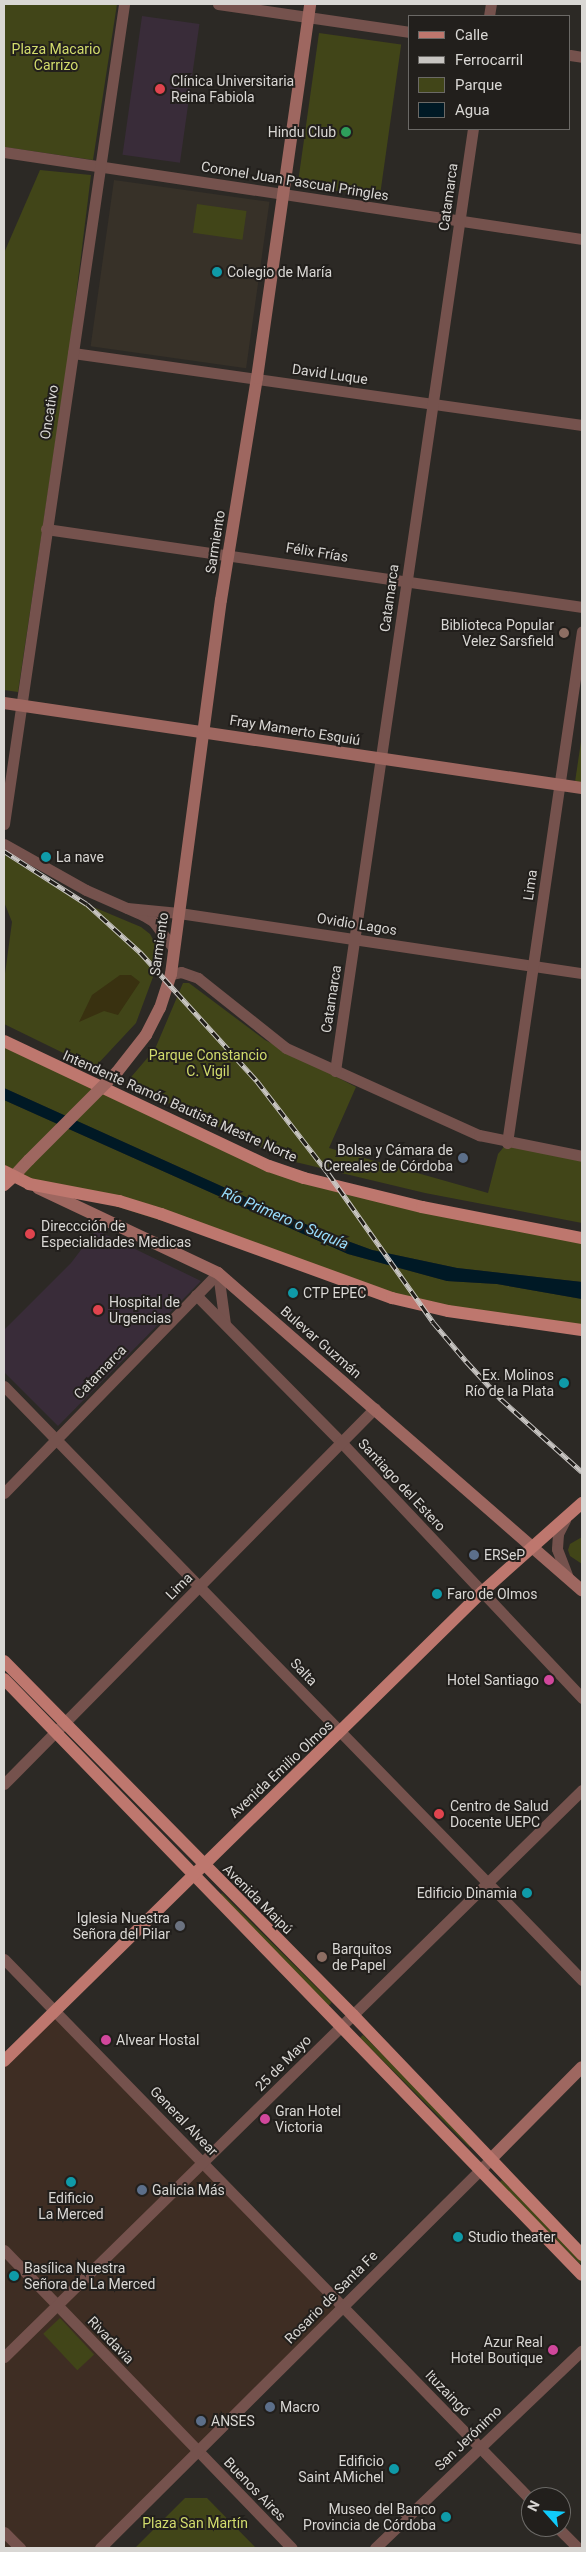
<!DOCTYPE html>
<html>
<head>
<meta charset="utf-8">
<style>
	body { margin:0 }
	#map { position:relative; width:586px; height:2552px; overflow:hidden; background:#2c2925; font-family:Roboto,sans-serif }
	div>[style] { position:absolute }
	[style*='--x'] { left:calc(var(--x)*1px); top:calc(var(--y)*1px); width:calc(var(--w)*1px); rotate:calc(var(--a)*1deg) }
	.commercial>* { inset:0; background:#3e2d23 }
	.built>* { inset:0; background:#373128; transform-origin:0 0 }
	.medical>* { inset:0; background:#392c39; transform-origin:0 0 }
	.green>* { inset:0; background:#414518; transform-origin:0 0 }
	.sand>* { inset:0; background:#393110 }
	.water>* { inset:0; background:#001925 }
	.street>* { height:11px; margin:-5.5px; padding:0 5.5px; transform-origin:5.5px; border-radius:5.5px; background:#75524d }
	.secondary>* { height:12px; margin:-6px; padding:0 6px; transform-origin:6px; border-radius:6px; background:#9e6760 }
	.primary>* { height:12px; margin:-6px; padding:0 6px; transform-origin:6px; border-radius:6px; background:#be776e }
	.rail>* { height:5px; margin-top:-2.5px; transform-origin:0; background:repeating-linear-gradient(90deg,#221f1c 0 9px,#c8c5c2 0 18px); box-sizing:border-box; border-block:1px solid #c8c5c2 }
	.secondary-bridge>* { height:12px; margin:-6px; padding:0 6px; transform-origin:6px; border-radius:6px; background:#9e6760 }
	.dots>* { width:14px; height:14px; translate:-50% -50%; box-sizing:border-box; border:2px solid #221f1c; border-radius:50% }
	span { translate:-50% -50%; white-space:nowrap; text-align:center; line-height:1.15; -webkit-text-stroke:4px #221f1c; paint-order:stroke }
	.park-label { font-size:14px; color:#d2dc6c }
	.poi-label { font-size:14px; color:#d9d7d4 }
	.left { translate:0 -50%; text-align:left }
	.right { translate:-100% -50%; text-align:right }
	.street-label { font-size:14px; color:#d9d7d4 }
	.water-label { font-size:15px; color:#98ddfd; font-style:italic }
	.frame { position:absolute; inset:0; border:5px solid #d9d7d4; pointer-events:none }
	.legend { position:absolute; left:408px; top:15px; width:162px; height:115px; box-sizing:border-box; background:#221f1c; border:1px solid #6b6966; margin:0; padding:6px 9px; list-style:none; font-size:15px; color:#d9d7d4 }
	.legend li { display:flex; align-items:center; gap:10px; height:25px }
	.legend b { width:25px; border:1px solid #6b6966 }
	.north { position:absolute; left:521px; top:2487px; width:50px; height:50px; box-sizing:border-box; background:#221f1c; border:1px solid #6b6966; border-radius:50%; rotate:296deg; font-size:14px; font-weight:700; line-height:20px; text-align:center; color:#d9d7d4 }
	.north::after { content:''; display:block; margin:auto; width:18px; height:22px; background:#10cafa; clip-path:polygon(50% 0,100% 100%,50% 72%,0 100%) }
</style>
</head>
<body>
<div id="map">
	<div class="commercial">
		<div style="clip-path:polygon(55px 2010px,343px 2305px,100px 2548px,4px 2548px,4px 2061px)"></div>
	</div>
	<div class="built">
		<div style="left:114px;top:180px;width:157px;height:168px;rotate:8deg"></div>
	</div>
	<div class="medical">
		<div style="left:142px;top:16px;width:58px;height:140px;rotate:8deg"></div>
		<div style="clip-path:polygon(96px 1230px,201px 1281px,58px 1426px,4px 1372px,4px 1330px,71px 1263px)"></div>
	</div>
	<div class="green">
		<div style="clip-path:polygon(4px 4px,117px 4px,93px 160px,4px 147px)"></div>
		<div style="left:319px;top:33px;width:83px;height:154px;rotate:8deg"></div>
		<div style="clip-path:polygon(40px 170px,91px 175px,70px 345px,18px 692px,4px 690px,4px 253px)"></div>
		<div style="left:197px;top:204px;width:50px;height:29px;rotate:8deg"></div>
		<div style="clip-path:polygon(582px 735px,582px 783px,575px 782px)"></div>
		<div style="clip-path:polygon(4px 854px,79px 901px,141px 927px,150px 934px,156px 945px,158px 957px,153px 977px,136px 1023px,94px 1068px,4px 1024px,4px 981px,12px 922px,4px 902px)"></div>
		<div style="clip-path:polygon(183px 983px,189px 983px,265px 1040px,356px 1087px,329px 1148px,488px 1193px,498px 1154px,507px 1143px,582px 1156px,582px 1223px,425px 1193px,287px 1160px,126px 1083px,155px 1049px)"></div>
		<div style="clip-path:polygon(4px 1041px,269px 1166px,582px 1238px,582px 1282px,457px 1268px,372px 1250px,323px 1232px,4px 1088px)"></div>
		<div style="clip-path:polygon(4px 1100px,348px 1254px,447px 1281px,497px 1284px,582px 1299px,582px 1330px,448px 1311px,4px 1171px)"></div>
		<div style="clip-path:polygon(582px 1537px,582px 1564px,570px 1556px,568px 1550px,570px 1544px)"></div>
		<div style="left:222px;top:1893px;width:155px;height:4px;rotate:45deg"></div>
		<div style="left:363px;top:2035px;width:155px;height:4px;rotate:45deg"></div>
		<div style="left:502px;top:2180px;width:114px;height:4px;rotate:45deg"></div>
		<div style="left:60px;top:2318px;width:50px;height:23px;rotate:47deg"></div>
		<div style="clip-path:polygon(185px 2498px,207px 2498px,256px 2548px,135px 2548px)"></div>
	</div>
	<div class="sand">
		<div style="clip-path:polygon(120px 975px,131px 975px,140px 982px,118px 1015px,104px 1011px,79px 1022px,92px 995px)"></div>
	</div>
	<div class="water">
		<div style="clip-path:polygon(4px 1088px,323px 1232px,372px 1250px,457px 1268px,582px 1282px,582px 1299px,497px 1284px,447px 1281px,348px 1254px,4px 1100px)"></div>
	</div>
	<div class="street">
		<div style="--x:218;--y:4;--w:194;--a:8.3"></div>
		<div style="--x:489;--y:16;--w:12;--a:-81"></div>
		<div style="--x:570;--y:55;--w:12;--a:9"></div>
		<div style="--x:4;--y:152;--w:585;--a:8.56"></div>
		<div style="--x:73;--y:353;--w:514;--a:8.05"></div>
		<div style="--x:46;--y:529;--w:542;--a:8.28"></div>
		<div style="--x:4;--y:824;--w:829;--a:-81.67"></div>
		<div style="--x:4;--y:844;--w:94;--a:29.3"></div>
		<div style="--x:86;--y:890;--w:62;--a:23.7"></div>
		<div style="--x:143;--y:915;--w:12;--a:31"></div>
		<div style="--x:153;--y:921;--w:35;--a:53"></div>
		<div style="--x:127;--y:908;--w:52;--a:5.5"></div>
		<div style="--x:179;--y:913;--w:407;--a:8.5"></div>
		<div style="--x:171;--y:974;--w:10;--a:-11"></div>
		<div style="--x:181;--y:972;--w:18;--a:19"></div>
		<div style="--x:198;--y:978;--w:112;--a:38.5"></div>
		<div style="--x:286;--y:1048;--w:212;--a:24.3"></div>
		<div style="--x:479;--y:1135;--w:105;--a:11.5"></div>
		<div style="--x:335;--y:1071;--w:952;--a:-81.67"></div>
		<div style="--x:507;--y:1143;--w:517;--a:-81.67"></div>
		<div style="--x:218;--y:1273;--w:51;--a:82.2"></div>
		<div style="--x:196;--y:1295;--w:206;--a:45.4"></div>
		<div style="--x:341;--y:1442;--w:352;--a:46.7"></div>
		<div style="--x:4;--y:1386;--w:829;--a:45.78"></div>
		<div style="--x:4;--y:1493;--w:307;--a:-45.8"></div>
		<div style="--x:565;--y:1520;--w:16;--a:117"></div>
		<div style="--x:558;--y:1534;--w:15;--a:94"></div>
		<div style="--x:557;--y:1549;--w:30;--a:69"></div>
		<div style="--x:4;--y:1784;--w:528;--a:-45.38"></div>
		<div style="--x:4;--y:1959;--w:755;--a:45.75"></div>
		<div style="--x:4;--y:2250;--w:414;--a:46"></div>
		<div style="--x:4;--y:2357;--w:810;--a:-44.45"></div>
		<div style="--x:557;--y:2527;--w:30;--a:45"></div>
		<div style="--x:4;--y:2532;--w:23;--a:45"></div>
		<div style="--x:100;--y:2548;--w:552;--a:-44.85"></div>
		<div style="--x:375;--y:2548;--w:286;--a:-43.7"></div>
	</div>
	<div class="secondary">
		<div style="--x:4;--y:703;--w:584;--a:8.37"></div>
		<div style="--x:117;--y:1072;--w:47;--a:-51.9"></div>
		<div style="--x:146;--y:1035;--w:30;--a:-63"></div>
		<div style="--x:160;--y:1008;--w:36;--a:-72"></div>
		<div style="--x:171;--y:974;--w:377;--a:-82.4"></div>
		<div style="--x:221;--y:600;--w:225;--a:-80.8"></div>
		<div style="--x:257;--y:378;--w:378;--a:-81.9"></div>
		<div style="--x:14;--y:1176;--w:22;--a:-47"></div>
		<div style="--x:38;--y:1188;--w:199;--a:25.3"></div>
		<div style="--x:218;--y:1273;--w:483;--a:41.1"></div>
		<div style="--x:491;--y:2159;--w:129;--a:-45.3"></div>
	</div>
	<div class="primary">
		<div style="--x:4;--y:1041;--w:293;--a:25.3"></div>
		<div style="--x:269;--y:1166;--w:37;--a:19"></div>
		<div style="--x:304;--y:1178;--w:122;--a:13.8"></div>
		<div style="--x:422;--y:1207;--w:163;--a:11"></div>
		<div style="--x:4;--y:1171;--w:28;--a:27"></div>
		<div style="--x:29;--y:1184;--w:92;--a:10.7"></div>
		<div style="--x:119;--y:1201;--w:44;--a:17.2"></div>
		<div style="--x:161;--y:1214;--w:246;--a:20"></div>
		<div style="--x:392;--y:1298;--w:57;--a:13.1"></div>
		<div style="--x:448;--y:1311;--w:135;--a:8.1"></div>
		<div style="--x:4;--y:1185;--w:13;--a:-42"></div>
		<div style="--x:4;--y:1661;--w:497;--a:45.4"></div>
		<div style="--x:353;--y:2015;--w:332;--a:46.3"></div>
		<div style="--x:4;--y:1679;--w:830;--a:45.88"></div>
		<div style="--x:4;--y:2061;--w:670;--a:-44.46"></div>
		<div style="--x:482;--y:1592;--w:134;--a:-41.7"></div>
	</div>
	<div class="rail">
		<div style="--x:4;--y:851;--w:98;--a:32.6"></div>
		<div style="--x:87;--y:904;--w:72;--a:42.2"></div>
		<div style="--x:140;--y:952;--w:174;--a:47.8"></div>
		<div style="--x:257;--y:1081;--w:116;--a:52.3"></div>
		<div style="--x:328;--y:1173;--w:182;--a:54.8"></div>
		<div style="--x:433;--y:1322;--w:51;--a:49.8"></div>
		<div style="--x:466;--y:1361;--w:52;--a:47.4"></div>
		<div style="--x:501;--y:1399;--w:109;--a:42"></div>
	</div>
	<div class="secondary-bridge">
		<div style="--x:29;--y:1160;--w:124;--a:-45"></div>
	</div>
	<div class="dots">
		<div style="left:160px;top:89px;background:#e0444e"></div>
		<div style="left:346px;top:132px;background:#2e9e5b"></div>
		<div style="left:217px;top:272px;background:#0f9aa8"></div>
		<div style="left:564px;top:633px;background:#8d6e63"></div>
		<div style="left:46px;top:857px;background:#0f9aa8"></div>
		<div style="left:463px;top:1158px;background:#5c6f8a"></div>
		<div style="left:30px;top:1234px;background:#e0444e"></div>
		<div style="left:293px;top:1293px;background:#0f9aa8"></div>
		<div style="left:98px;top:1310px;background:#e0444e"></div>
		<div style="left:564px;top:1383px;background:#0f9aa8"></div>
		<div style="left:474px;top:1555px;background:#5c6f8a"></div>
		<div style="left:437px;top:1594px;background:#0f9aa8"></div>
		<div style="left:549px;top:1680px;background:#d1479c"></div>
		<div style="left:439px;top:1814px;background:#e0444e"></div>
		<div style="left:527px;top:1893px;background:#0f9aa8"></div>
		<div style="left:180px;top:1926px;background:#6b7280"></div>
		<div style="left:322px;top:1957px;background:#8d6e63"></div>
		<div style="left:106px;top:2040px;background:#d1479c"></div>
		<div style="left:265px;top:2119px;background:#d1479c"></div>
		<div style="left:71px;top:2182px;background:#0f9aa8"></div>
		<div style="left:142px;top:2190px;background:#5c6f8a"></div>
		<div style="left:458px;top:2237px;background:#0f9aa8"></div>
		<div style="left:14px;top:2276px;background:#0f9aa8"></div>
		<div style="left:553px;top:2350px;background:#d1479c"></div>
		<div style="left:270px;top:2407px;background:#5c6f8a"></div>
		<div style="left:201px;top:2421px;background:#5c6f8a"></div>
		<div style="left:394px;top:2469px;background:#0f9aa8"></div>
		<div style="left:446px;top:2517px;background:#0f9aa8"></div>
	</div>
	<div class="park-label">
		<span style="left:56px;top:57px">Plaza Macario<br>Carrizo</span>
		<span style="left:208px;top:1063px">Parque Constancio<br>C. Vigil</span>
		<span style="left:195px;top:2523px">Plaza San Martín</span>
	</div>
	<div class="poi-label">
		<span class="left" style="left:171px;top:89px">Clínica Universitaria<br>Reina Fabiola</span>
		<span class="right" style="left:336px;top:132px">Hindu Club</span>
		<span class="left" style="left:227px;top:272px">Colegio de María</span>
		<span class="right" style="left:554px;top:633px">Biblioteca Popular<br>Velez Sarsfield</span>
		<span class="left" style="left:56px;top:857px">La nave</span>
		<span class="right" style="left:453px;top:1158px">Bolsa y Cámara de<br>Cereales de Córdoba</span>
		<span class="left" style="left:41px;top:1234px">Direccción de<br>Especialidades Medicas</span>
		<span class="left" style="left:303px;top:1293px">CTP EPEC</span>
		<span class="left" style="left:109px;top:1310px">Hospital de<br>Urgencias</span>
		<span class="right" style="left:554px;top:1383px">Ex. Molinos<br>Río de la Plata</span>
		<span class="left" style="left:484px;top:1555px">ERSeP</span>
		<span class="left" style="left:447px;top:1594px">Faro de Olmos</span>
		<span class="right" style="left:539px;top:1680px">Hotel Santiago</span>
		<span class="left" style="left:450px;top:1814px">Centro de Salud<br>Docente UEPC</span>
		<span class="right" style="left:517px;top:1893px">Edificio Dinamia</span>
		<span class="right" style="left:170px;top:1926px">Iglesia Nuestra<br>Señora del Pilar</span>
		<span class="left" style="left:332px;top:1957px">Barquitos<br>de Papel</span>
		<span class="left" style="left:116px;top:2040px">Alvear Hostal</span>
		<span class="left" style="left:275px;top:2119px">Gran Hotel<br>Victoria</span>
		<span class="left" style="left:152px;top:2190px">Galicia Más</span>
		<span style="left:71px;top:2206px">Edificio<br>La Merced</span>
		<span class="left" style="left:468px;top:2237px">Studio theater</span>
		<span class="left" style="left:24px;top:2276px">Basílica Nuestra<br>Señora de La Merced</span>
		<span class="right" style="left:543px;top:2350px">Azur Real<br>Hotel Boutique</span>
		<span class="left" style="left:280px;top:2407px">Macro</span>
		<span class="left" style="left:211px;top:2421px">ANSES</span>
		<span class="right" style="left:384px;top:2469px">Edificio<br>Saint AMichel</span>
		<span class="right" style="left:436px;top:2517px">Museo del Banco<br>Provincia de Córdoba</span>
	</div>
	<div class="street-label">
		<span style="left:295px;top:181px;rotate:9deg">Coronel Juan Pascual Pringles</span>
		<span style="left:448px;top:197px;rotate:-82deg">Catamarca</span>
		<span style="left:330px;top:374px;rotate:8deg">David Luque</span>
		<span style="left:49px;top:412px;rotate:-81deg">Oncativo</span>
		<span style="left:215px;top:542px;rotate:-81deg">Sarmiento</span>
		<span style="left:317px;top:552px;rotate:9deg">Félix Frías</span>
		<span style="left:389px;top:598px;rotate:-82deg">Catamarca</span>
		<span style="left:295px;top:730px;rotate:9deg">Fray Mamerto Esquiú</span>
		<span style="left:530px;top:885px;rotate:-82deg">Lima</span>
		<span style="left:357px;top:924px;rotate:9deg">Ovidio Lagos</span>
		<span style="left:159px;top:944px;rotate:-82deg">Sarmiento</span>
		<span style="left:331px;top:999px;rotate:-81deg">Catamarca</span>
		<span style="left:180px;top:1106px;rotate:24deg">Intendente Ramón Bautista Mestre Norte</span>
		<span style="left:321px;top:1342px;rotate:41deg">Bulevar Guzmán</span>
		<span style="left:100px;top:1372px;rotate:-46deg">Catamarca</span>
		<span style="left:402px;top:1485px;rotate:47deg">Santiago del Estero</span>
		<span style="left:179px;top:1586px;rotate:-45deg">Lima</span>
		<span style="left:304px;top:1672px;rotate:46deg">Salta</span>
		<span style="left:281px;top:1769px;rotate:-43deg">Avenida Emilio Olmos</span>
		<span style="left:258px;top:1899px;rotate:45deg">Avenida Maipú</span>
		<span style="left:283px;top:2063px;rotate:-45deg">25 de Mayo</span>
		<span style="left:184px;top:2121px;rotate:46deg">General Alvear</span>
		<span style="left:331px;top:2297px;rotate:-45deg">Rosario de Santa Fe</span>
		<span style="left:111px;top:2340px;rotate:46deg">Rivadavia</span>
		<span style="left:448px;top:2393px;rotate:46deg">Ituzaingó</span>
		<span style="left:468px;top:2438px;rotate:-44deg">San Jerónimo</span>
		<span style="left:255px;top:2489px;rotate:46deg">Buenos Aires</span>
	</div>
	<div class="water-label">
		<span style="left:285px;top:1219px;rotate:23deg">Río Primero o Suquía</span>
	</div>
	<div class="frame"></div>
	<ul class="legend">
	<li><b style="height:6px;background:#be776e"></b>Calle</li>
	<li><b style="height:6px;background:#c8c5c2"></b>Ferrocarril</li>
	<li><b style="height:14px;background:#414518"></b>Parque</li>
	<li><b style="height:14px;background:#001925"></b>Agua</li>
	</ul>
	<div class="north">N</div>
</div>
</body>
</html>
